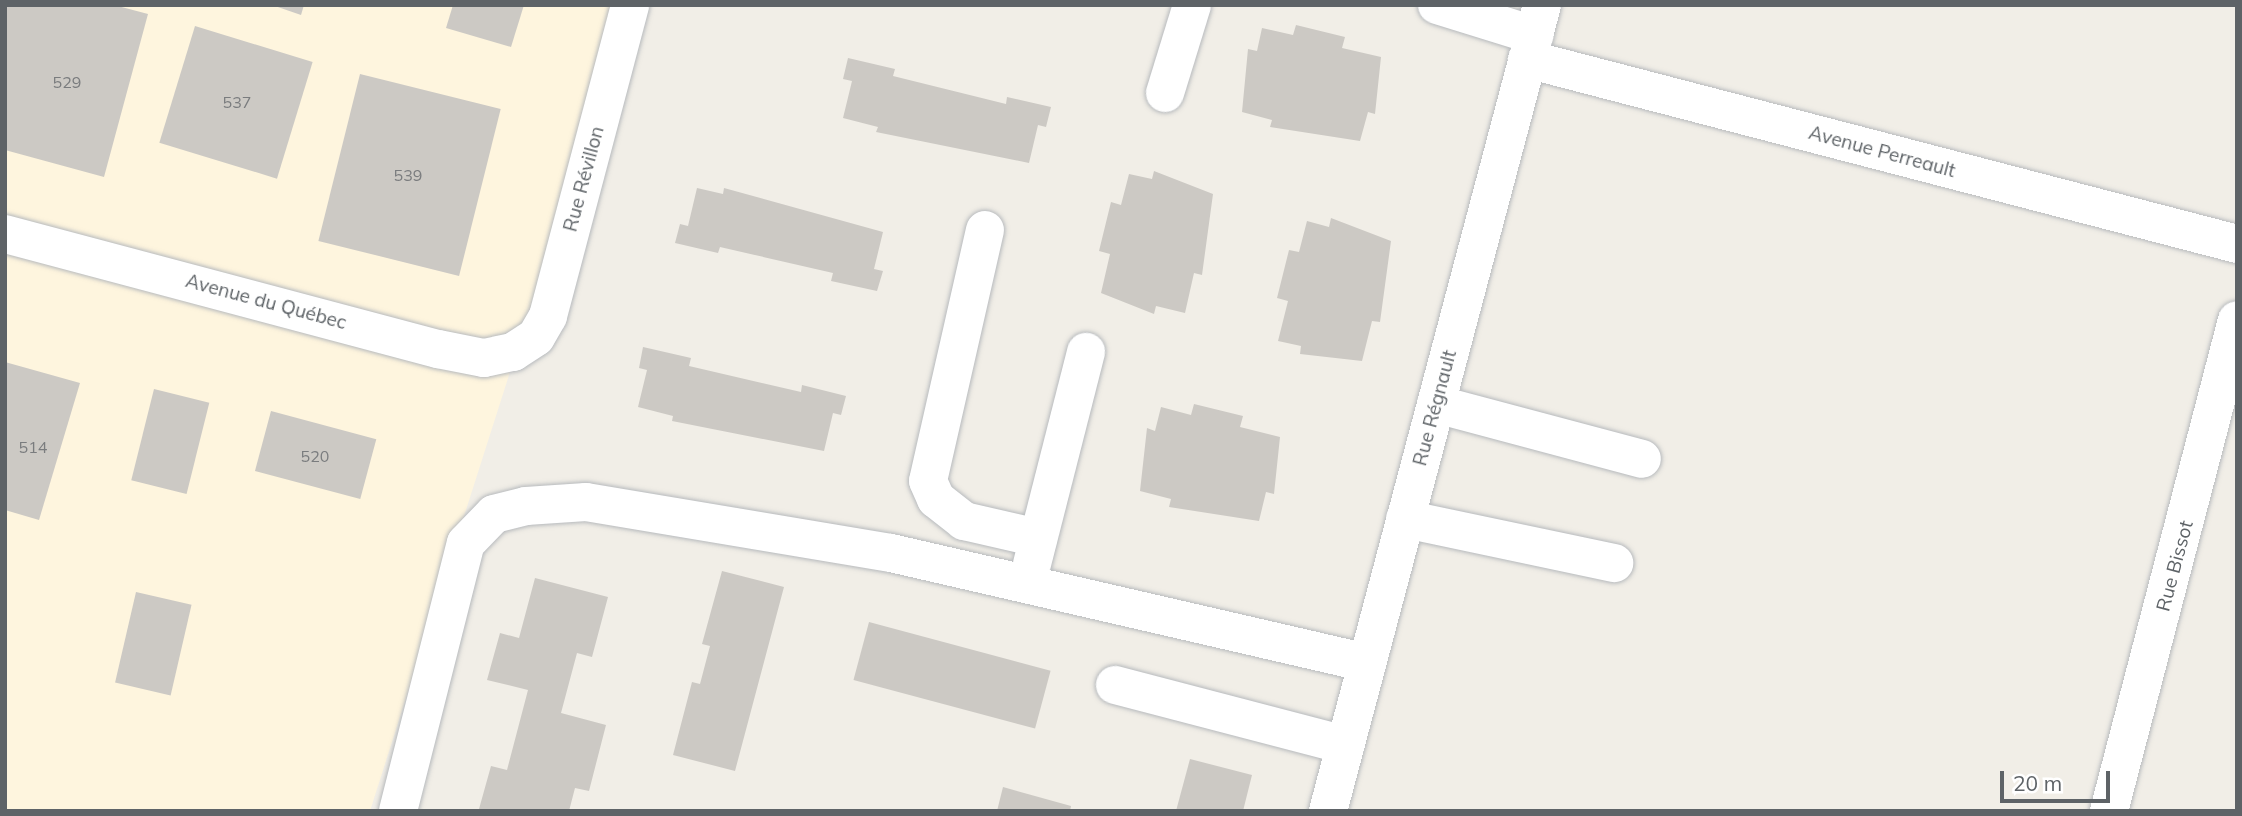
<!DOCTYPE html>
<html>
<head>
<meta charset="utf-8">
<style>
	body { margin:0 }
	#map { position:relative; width:2242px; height:816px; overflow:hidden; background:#f1eee7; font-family:Mulish,sans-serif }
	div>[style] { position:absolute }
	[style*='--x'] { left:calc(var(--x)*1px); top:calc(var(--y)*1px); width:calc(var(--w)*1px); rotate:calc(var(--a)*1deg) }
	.commercial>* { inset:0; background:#fef5de }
	.building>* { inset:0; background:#ccc9c4; transform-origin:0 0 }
	.roads { filter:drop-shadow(0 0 2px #b7babd) drop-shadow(0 0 2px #b7babd) }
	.minor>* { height:38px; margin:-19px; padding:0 19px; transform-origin:19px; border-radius:19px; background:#fff }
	span { translate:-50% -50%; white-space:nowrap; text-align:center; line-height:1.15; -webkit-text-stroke:7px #fff; paint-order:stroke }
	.number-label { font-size:16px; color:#7a7c7e }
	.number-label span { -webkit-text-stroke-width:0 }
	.street-label { font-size:19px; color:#5e6367 }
	.frame { position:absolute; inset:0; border:7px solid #5e6367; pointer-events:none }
	.scale { position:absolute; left:2000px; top:771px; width:110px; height:32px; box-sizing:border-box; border:4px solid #5e6367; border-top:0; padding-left:9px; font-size:21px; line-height:24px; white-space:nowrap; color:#5e6367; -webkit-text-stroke:5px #fff; paint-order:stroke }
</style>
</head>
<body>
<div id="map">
	<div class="commercial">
		<div style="clip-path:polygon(5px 5px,627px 5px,370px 811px,5px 811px)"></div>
	</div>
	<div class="building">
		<div style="clip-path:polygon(5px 5px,114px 5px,148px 14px,104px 177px,5px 150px)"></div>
		<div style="clip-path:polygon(272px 5px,304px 5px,301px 15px)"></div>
		<div style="clip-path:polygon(453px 5px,524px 5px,511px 47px,446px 28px)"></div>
		<div style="clip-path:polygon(1296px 25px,1345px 37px,1342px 48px,1381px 57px,1375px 114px,1368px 112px,1360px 141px,1270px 127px,1272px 120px,1242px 112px,1248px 49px,1257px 51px,1262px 28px,1293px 35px)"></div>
		<div style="left:195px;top:26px;width:123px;height:122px;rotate:17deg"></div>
		<div style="clip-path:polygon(848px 58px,895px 69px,893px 76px,1006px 104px,1007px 97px,1051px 107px,1046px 127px,1038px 125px,1029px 163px,876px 132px,878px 127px,843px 118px,852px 81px,843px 79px)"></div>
		<div style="left:360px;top:74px;width:145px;height:172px;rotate:14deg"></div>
		<div style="clip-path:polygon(1154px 171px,1213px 194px,1202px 275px,1194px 273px,1185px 313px,1156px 306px,1154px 314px,1101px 293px,1110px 254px,1099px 251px,1111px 202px,1121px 205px,1129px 174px,1152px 179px)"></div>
		<div style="clip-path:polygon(697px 188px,723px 194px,724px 188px,883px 232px,874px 269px,883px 271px,877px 291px,831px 281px,833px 273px,720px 247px,718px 253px,675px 243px,680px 224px,688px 226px)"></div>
		<div style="clip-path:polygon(1331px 218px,1391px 241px,1380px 322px,1372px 321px,1362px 361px,1300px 354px,1301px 346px,1278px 341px,1288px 301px,1277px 298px,1289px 250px,1299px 252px,1307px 221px,1329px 227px)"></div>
		<div style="clip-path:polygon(643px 347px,691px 358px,689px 366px,801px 392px,802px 385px,846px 396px,841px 415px,833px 413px,824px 451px,672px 421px,673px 416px,638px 407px,647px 370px,639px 368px)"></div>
		<div style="clip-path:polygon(5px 362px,80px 383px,39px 520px,5px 510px)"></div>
		<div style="left:154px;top:389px;width:57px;height:94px;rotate:14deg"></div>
		<div style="clip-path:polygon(1194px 404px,1243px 416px,1240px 427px,1280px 437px,1274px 494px,1266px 492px,1259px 521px,1169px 507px,1171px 499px,1140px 491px,1147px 428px,1155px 431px,1161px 407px,1191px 415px)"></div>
		<div style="left:271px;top:411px;width:109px;height:62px;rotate:15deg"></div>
		<div style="clip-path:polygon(722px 571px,784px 587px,735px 771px,673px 755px,692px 682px,700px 684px,710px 646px,702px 644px)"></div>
		<div style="clip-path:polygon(535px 578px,608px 597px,592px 657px,577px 653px,561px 713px,606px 725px,589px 791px,575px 788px,569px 811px,485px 811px,479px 809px,491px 766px,507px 770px,528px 690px,487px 680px,500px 633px,519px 638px)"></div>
		<div style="left:136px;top:592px;width:57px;height:93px;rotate:13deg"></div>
		<div style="left:869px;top:622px;width:188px;height:60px;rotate:15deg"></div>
		<div style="clip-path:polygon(1190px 759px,1252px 775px,1243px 811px,1176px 811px)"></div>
		<div style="clip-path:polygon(1003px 787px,1071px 806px,1070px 811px,997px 811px)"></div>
	</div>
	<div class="roads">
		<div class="minor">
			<div style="--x:1437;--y:5;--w:102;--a:17.2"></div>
			<div style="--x:1527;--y:59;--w:734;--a:14.6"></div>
			<div style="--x:1165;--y:93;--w:92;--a:-72.9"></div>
			<div style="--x:985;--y:230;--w:257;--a:102.8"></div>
			<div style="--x:928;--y:481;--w:20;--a:66"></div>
			<div style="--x:936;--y:499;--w:36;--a:38"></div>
			<div style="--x:964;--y:521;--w:76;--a:12.9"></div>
			<div style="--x:5;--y:234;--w:448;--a:14.9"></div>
			<div style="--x:438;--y:349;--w:47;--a:11.1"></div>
			<div style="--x:484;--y:358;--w:30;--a:-12"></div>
			<div style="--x:513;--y:352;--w:27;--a:-33"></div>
			<div style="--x:536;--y:337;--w:24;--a:-60"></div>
			<div style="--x:548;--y:316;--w:322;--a:-75.2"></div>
			<div style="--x:1436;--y:404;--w:213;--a:14.9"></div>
			<div style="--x:1405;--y:519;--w:214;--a:11.9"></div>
			<div style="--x:1032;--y:564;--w:219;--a:-75.7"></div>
			<div style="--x:1115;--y:685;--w:238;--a:14.6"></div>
			<div style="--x:398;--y:811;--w:276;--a:-75.8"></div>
			<div style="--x:466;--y:543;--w:40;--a:-46"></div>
			<div style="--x:494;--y:514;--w:33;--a:-14"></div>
			<div style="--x:526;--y:506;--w:60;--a:-3.8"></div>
			<div style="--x:586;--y:502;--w:309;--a:9.5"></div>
			<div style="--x:891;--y:553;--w:489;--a:13"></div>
			<div style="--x:1328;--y:811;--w:834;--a:-75.13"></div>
			<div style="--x:2109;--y:811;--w:507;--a:-75.39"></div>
		</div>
	</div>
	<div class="number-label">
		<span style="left:67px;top:82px">529</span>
		<span style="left:237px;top:102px">537</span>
		<span style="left:408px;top:175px">539</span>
		<span style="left:33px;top:447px">514</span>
		<span style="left:315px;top:456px">520</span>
	</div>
	<div class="street-label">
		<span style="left:1882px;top:152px;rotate:15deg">Avenue Perreault</span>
		<span style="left:584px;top:179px;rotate:-75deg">Rue Révillon</span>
		<span style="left:266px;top:302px;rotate:15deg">Avenue du Québec</span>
		<span style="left:1435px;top:408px;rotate:-75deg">Rue Régnault</span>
		<span style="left:2175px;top:566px;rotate:-75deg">Rue Bissot</span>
	</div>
	<div class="frame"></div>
	<div class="scale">20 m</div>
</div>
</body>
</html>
